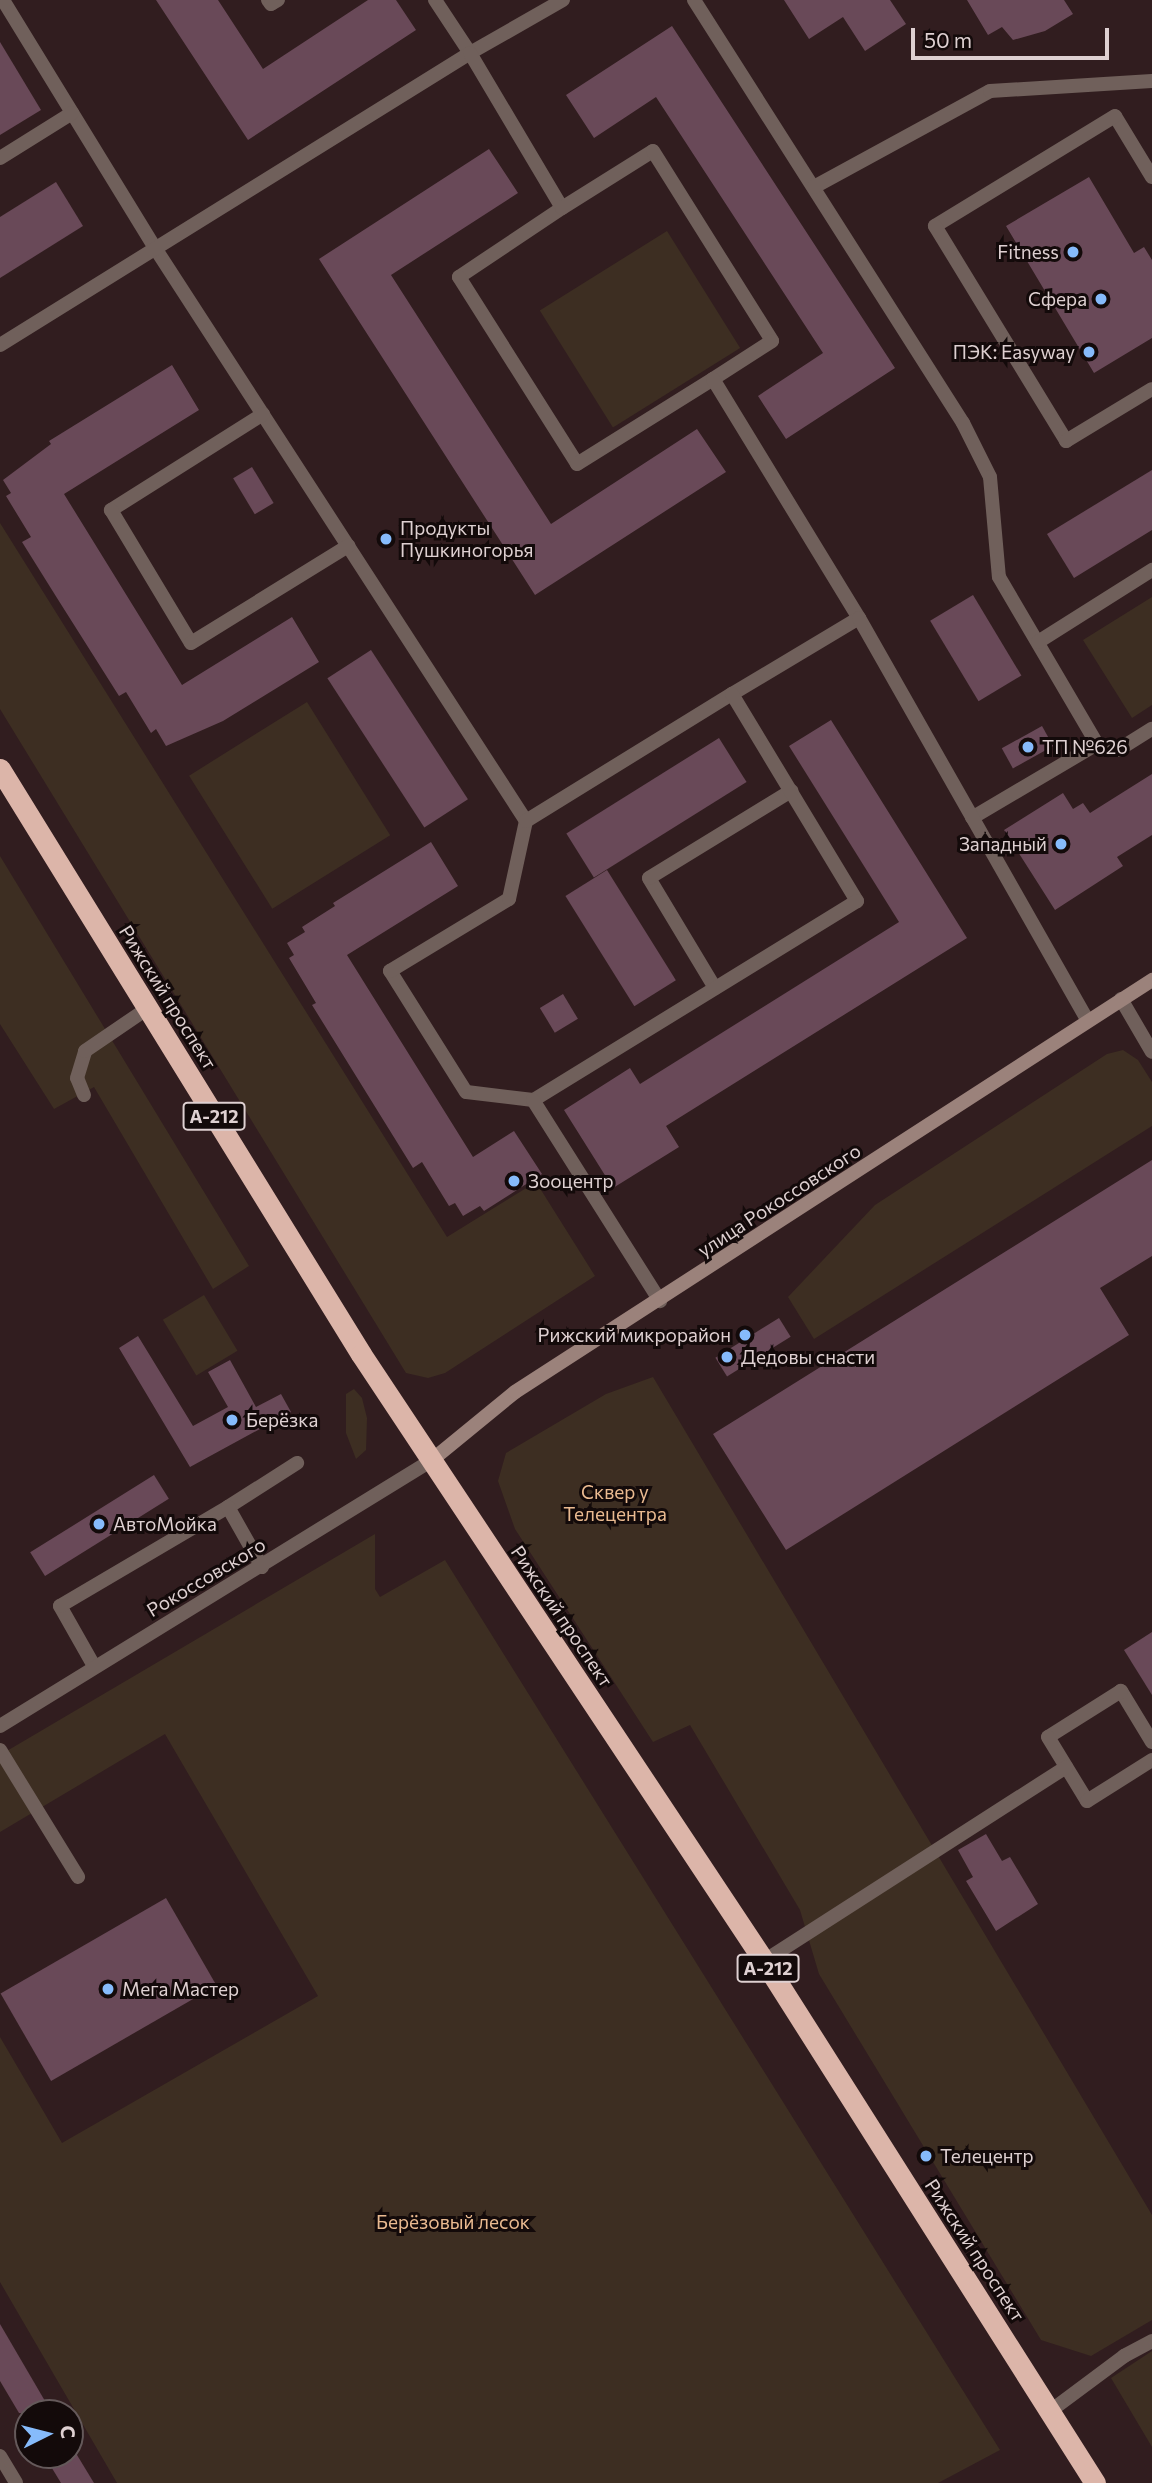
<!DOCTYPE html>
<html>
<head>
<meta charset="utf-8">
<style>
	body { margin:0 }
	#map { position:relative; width:1152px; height:2483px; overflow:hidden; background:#311d1f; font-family:Commissioner,sans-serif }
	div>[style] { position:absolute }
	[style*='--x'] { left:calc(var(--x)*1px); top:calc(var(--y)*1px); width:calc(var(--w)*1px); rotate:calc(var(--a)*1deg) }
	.green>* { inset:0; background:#3d2e22; transform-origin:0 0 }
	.building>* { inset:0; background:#694958; transform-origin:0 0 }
	.lane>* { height:14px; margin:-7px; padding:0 7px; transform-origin:7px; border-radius:7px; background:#70605b }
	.street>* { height:14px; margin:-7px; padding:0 7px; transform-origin:7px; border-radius:7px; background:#70605b }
	.secondary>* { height:14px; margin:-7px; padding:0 7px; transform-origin:7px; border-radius:7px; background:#9b827b }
	.highway>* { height:21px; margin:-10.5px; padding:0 10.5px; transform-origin:10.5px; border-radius:10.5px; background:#dcb5a9 }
	.dots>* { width:19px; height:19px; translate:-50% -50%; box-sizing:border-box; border:4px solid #130a0a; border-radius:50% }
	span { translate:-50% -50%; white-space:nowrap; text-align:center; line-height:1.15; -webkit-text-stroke:6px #130a0a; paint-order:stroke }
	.shield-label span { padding:2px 5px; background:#130a0a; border:2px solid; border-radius:5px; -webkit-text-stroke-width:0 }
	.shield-label { font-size:18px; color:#ded0d1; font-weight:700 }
	.poi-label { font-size:19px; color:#ded0d1 }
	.right { translate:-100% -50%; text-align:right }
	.left { translate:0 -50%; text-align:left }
	.street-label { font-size:19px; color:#ded0d1 }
	.park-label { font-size:19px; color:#eaba90 }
	.north { position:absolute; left:14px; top:2399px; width:70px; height:70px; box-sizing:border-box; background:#130a0a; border:2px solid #64595a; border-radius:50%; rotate:84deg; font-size:19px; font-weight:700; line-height:28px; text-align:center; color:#ded0d1 }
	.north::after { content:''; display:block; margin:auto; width:24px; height:32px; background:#86bbfb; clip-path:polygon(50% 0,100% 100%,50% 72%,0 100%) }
	.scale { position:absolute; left:911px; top:28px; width:198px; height:32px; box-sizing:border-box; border:4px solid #ded0d1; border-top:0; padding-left:9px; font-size:21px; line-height:24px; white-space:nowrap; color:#ded0d1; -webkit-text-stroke:5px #130a0a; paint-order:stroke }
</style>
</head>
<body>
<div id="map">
	<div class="green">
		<div style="left:667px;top:231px;width:138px;height:150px;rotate:58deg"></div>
		<div style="clip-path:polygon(0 523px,447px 1237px,536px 1182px,595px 1276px,445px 1373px,428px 1378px,406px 1373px,0 709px)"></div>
		<div style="clip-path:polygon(1152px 597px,1152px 705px,1132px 718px,1083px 640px)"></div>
		<div style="left:307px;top:702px;width:157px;height:139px;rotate:58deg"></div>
		<div style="clip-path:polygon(0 856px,249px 1266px,213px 1289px,94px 1087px,54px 1109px,0 1024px)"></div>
		<div style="clip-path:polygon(1123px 1050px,1138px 1060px,1152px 1082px,1152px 1126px,814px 1339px,788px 1297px,875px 1205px,1107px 1054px)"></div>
		<div style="left:204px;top:1295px;width:65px;height:48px;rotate:59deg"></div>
		<div style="clip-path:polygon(653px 1377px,1152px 2215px,1152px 2320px,1091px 2356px,1041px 2340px,819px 1974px,800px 1910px,690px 1725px,653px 1742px,515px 1529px,498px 1481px,506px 1453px,606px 1394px)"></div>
		<div style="clip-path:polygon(354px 1389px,362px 1398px,367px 1418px,366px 1450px,356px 1459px,346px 1433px,346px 1394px)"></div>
		<div style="clip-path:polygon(375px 1534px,375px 1589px,380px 1597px,445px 1560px,1000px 2450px,938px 2483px,117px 2483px,0 2282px,0 2037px,62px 2143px,318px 1996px,165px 1734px,0 1832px,0 1755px)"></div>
		<div style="clip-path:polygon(1152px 2351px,1152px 2447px,1111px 2378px)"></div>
	</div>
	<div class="building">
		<div style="clip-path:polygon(156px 0,218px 0,263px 69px,368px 0,396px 0,416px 30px,248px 140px)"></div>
		<div style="clip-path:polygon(784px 0,890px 0,906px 24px,865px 51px,843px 17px,809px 39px)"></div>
		<div style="clip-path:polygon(967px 0,1064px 0,1073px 14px,1045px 31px,1013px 40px,1002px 27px,988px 35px)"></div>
		<div style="clip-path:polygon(672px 26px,895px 368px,786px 439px,758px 396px,823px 353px,656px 97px,594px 138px,566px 95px)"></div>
		<div style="clip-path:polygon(0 42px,41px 110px,0 135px)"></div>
		<div style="clip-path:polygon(489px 149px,518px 193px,391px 275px,551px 524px,697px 429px,726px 472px,535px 595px,319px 259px)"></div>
		<div style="clip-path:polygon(1089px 177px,1134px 253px,1144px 247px,1152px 260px,1152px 338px,1094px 373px,1006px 226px)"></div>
		<div style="clip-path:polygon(56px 182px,83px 226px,0 278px,0 217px)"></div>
		<div style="clip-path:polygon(172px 365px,199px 410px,64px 494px,182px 685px,292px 617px,319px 662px,223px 721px,166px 746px,156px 729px,151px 733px,126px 692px,119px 696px,57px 598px,22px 542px,31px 537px,6px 496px,11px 493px,3px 480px,51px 444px,49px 441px)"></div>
		<div style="left:252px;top:467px;width:42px;height:22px;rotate:59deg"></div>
		<div style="clip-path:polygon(1152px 470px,1152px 530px,1074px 578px,1047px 534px)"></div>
		<div style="left:973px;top:595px;width:94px;height:50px;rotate:59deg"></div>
		<div style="left:371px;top:650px;width:178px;height:52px;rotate:57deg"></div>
		<div style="clip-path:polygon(831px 720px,967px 938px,666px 1126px,679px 1147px,613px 1188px,564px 1110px,630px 1068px,640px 1084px,899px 922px,789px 746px)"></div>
		<div style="left:1042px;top:726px;width:23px;height:46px;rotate:61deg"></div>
		<div style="left:719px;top:738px;width:52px;height:180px;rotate:58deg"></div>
		<div style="clip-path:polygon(1152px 774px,1152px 835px,1117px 857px,1123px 866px,1055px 910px,1004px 830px,1063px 793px,1073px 809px,1083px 803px,1090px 813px)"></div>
		<div style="clip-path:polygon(431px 842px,458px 886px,347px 955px,473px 1157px,514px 1131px,542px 1174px,484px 1211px,480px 1206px,463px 1216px,455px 1203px,449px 1206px,422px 1162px,413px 1168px,312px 1005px,316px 1003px,289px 958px,294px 955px,287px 943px,305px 932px,302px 927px,335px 906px,333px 903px)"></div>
		<div style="left:607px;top:870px;width:130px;height:49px;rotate:58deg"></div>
		<div style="left:563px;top:994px;width:29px;height:27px;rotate:59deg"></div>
		<div style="clip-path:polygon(1152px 1160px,1152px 1256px,1100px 1288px,1129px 1335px,786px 1550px,713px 1434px)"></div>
		<div style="left:779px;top:1318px;width:22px;height:75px;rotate:58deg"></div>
		<div style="clip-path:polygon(138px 1336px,193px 1426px,228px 1407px,208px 1372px,230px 1360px,256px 1407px,281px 1394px,291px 1412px,190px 1467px,119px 1348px)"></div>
		<div style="left:154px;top:1475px;width:28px;height:146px;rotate:58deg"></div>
		<div style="clip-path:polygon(1152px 1632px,1152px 1695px,1124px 1650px)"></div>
		<div style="clip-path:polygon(986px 1834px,1002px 1861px,1010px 1857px,1038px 1904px,996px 1931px,966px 1881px,973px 1877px,958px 1850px)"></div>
		<div style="left:166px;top:1898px;width:101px;height:191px;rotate:60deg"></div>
		<div style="clip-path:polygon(0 2324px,52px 2413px,19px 2413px,0 2381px)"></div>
		<div style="clip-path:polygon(44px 2455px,77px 2455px,94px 2483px,61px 2483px)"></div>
	</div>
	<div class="lane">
		<div style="--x:3;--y:0;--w:294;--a:58.5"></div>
		<div style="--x:157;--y:251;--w:679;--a:57.08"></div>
		<div style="--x:268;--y:0;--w:5;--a:53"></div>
		<div style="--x:271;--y:4;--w:8;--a:-30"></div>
		<div style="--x:435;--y:0;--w:64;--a:56.6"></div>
		<div style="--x:470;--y:53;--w:107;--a:-29.7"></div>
		<div style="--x:694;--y:0;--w:501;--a:57.55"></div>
		<div style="--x:963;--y:423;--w:60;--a:63.4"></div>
		<div style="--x:990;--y:477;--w:100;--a:84.9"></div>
		<div style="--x:999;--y:577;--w:194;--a:59.6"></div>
		<div style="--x:1097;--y:744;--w:145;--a:149.4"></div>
		<div style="--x:0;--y:158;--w:85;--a:-32"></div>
		<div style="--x:1152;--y:177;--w:71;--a:-121.2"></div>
		<div style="--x:1115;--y:116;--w:211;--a:148.6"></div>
		<div style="--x:935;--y:226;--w:252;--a:58.6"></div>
		<div style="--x:1066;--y:441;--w:100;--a:-31.2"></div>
		<div style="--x:814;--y:187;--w:200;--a:-28.6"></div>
		<div style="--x:990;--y:91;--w:162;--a:-3.5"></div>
		<div style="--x:562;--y:208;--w:124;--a:146.2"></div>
		<div style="--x:459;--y:277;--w:221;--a:57.7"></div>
		<div style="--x:577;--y:464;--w:160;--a:-32"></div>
		<div style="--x:0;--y:345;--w:553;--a:-31.85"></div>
		<div style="--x:470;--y:53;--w:180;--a:59.3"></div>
		<div style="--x:562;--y:208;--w:107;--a:-32.1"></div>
		<div style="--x:653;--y:151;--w:224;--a:57.9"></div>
		<div style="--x:772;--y:341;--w:70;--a:147.2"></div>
		<div style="--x:713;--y:379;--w:280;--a:58.6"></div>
		<div style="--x:263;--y:414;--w:180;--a:147.7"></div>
		<div style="--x:111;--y:510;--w:155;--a:59"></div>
		<div style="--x:191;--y:643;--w:185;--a:-31.7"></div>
		<div style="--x:1038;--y:642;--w:135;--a:-32.3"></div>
		<div style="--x:732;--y:694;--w:148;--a:-30.9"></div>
		<div style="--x:859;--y:618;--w:461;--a:60.4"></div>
		<div style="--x:1097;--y:744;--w:22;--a:16"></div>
		<div style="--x:1118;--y:750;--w:40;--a:-32"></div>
		<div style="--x:715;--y:988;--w:128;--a:-121"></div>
		<div style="--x:649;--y:878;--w:167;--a:-31.5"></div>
		<div style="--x:1121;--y:999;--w:61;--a:59.7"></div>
		<div style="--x:84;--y:1095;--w:18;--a:-112"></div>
		<div style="--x:77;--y:1078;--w:28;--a:-73"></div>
		<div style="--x:85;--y:1051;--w:76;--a:-34.3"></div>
		<div style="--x:533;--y:1100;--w:67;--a:-173.2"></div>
		<div style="--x:466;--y:1092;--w:143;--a:-122.1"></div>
		<div style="--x:390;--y:971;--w:139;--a:-31.2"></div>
		<div style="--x:509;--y:899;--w:80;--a:-77.7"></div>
		<div style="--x:526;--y:821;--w:242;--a:-31.7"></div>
		<div style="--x:732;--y:694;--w:242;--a:58.9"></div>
		<div style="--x:857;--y:901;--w:380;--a:148.4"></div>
		<div style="--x:533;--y:1100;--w:238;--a:57.7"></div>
		<div style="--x:228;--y:1507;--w:82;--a:-32.5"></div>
		<div style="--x:94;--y:1666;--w:69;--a:-119.5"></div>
		<div style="--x:60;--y:1606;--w:195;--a:-30.5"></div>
		<div style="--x:228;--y:1507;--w:69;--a:60.5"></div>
		<div style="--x:1152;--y:1742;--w:60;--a:-121.3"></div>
		<div style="--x:1121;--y:1691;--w:86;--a:147.8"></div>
		<div style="--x:1048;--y:1737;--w:75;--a:58.6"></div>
		<div style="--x:1087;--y:1801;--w:77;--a:-32.2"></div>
		<div style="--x:0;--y:1750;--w:149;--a:58.4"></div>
		<div style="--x:764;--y:1961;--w:359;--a:-32.7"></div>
		<div style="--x:0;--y:2456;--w:31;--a:59"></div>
	</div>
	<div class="street">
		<div style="--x:0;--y:1726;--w:507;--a:-31.62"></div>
		<div style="--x:1049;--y:2412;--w:94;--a:-36.7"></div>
		<div style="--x:1124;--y:2356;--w:32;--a:-28"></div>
	</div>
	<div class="secondary">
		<div style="--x:432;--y:1460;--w:107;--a:-39.3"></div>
		<div style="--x:515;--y:1392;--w:759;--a:-32.89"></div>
	</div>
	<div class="highway">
		<div style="--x:0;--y:769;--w:687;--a:58.32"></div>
		<div style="--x:361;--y:1354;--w:729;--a:56.42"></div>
		<div style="--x:764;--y:1961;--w:618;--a:57.62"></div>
	</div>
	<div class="dots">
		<div style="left:1073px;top:252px;background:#86bbfb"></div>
		<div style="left:1101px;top:299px;background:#86bbfb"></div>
		<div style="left:1089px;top:352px;background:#86bbfb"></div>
		<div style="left:386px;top:539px;background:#86bbfb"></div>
		<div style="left:1028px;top:747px;background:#86bbfb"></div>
		<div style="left:1061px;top:844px;background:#86bbfb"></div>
		<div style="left:514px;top:1181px;background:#86bbfb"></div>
		<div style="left:745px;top:1335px;background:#86bbfb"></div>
		<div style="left:727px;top:1357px;background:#86bbfb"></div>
		<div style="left:232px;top:1420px;background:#86bbfb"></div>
		<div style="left:99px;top:1524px;background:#86bbfb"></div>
		<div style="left:108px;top:1989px;background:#86bbfb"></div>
		<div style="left:926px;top:2156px;background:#86bbfb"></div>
	</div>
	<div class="shield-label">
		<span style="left:214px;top:1116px">А-212</span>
		<span style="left:768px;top:1968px">А-212</span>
	</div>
	<div class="poi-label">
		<span class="right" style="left:1059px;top:252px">Fitness</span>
		<span class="right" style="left:1087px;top:299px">Сфера</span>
		<span class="right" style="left:1075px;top:352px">ПЭК: Easyway</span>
		<span class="left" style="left:400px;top:539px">Продукты<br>Пушкиногорья</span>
		<span class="left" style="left:1042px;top:747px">ТП №626</span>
		<span class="right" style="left:1047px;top:844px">Западный</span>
		<span class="left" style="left:528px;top:1181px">Зооцентр</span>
		<span class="right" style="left:731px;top:1335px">Рижский микрорайон</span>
		<span class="left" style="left:741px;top:1357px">Дедовы снасти</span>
		<span class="left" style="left:246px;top:1420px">Берёзка</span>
		<span class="left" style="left:113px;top:1524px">АвтоМойка</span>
		<span class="left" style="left:122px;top:1989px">Мега Мастер</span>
		<span class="left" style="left:940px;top:2156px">Телецентр</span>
	</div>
	<div class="street-label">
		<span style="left:168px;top:997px;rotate:58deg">Рижский проспект</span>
		<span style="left:779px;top:1200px;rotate:-33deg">улица Рокоссовского</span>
		<span style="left:206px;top:1577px;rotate:-31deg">Рокоссовского</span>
		<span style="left:562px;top:1616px;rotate:56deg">Рижский проспект</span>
		<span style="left:975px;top:2250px;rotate:57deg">Рижский проспект</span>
	</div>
	<div class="park-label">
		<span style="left:615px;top:1503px">Сквер у<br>Телецентра</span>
		<span style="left:453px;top:2222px">Берёзовый лесок</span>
	</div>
	<div class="north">С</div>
	<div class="scale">50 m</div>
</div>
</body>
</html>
